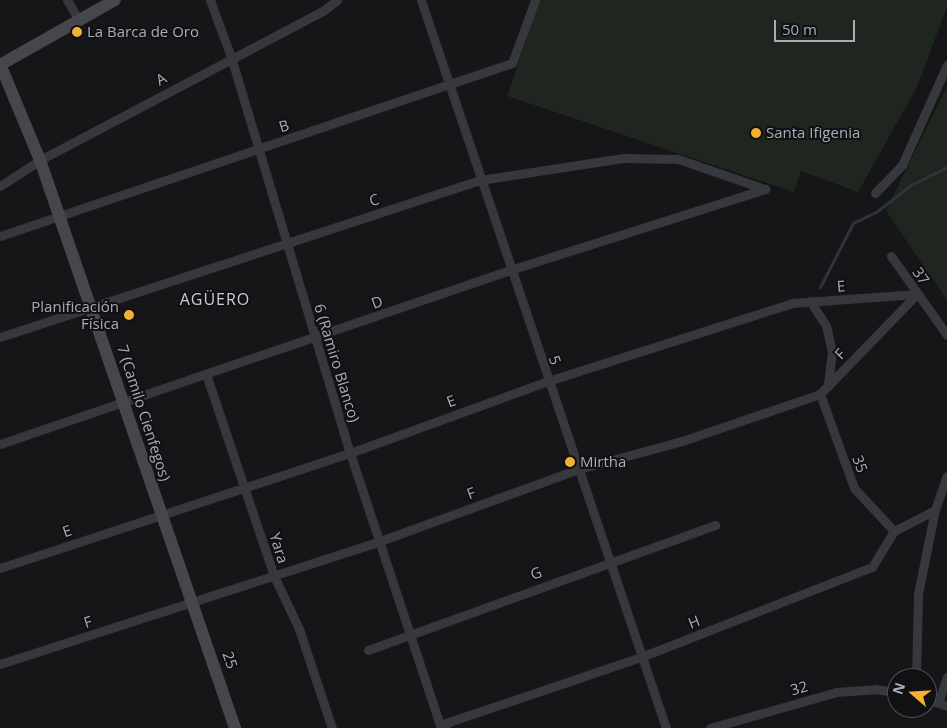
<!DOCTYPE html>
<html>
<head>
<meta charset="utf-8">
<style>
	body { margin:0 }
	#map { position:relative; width:947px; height:728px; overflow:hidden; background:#161618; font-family:"Open Sans",sans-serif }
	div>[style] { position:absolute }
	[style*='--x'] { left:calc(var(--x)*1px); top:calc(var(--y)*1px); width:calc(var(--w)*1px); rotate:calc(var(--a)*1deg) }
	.green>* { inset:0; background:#1e261f }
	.stream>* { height:3px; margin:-1.5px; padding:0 1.5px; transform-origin:1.5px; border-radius:1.5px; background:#2c353c }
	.street>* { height:9px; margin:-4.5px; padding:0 4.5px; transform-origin:4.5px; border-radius:4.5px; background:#37383d }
	.secondary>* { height:12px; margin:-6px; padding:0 6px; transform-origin:6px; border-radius:6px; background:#45474d }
	.dots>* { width:14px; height:14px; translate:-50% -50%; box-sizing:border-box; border:2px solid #111113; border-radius:50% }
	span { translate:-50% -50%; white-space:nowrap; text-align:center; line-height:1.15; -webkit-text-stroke:4px #111113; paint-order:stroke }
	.poi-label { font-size:15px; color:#a8adb8 }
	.left { translate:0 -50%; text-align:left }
	.right { translate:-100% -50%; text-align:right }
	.street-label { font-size:15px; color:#a8adb8 }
	.neighbourhood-label { font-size:16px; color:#c9ccd4; letter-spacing:1px }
	.north { position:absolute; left:887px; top:668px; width:50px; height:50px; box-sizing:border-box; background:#111113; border:1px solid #4d4f55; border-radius:50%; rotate:289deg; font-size:14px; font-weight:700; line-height:20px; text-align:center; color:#a8adb8 }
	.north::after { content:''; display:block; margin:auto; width:18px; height:22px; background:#f2b134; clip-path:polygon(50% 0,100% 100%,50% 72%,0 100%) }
	.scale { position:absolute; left:774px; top:20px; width:81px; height:22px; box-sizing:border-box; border:2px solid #a8adb8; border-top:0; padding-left:6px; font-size:15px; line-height:18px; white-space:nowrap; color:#a8adb8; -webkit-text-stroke:4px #111113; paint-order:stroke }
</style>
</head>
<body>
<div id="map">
	<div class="green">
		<div style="clip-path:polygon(540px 0,947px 0,947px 7px,917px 87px,858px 192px,801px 171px,794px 192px,507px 96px)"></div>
		<div style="clip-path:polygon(947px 86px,947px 300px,886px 211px)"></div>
	</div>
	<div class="stream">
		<div style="--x:820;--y:287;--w:72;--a:-62.7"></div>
		<div style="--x:853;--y:223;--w:25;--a:-26"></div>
		<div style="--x:876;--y:212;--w:44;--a:-37.6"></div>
		<div style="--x:911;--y:185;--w:40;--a:-26.6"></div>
	</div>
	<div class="street">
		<div style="--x:67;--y:0;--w:23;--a:59"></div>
		<div style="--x:210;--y:0;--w:61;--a:69.8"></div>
		<div style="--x:231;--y:57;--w:413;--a:73.3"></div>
		<div style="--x:350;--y:453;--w:287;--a:71.7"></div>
		<div style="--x:440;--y:725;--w:7;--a:27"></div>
		<div style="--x:421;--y:0;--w:768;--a:71.4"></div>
		<div style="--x:0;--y:186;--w:48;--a:-33"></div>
		<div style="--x:40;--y:160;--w:320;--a:-27.8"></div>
		<div style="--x:323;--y:11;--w:18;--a:-38"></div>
		<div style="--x:875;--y:193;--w:39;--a:-46"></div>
		<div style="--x:902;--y:165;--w:110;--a:-65.8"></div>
		<div style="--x:0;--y:236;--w:540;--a:-18.67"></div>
		<div style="--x:512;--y:63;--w:67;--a:-69.9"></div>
		<div style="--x:891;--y:256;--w:97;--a:54.7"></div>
		<div style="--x:810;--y:301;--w:30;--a:57"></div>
		<div style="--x:826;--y:326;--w:26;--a:77"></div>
		<div style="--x:832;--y:351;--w:35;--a:97"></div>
		<div style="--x:0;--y:337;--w:505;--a:-18.11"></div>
		<div style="--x:480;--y:180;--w:145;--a:-8.7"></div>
		<div style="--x:623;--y:158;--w:55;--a:1"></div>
		<div style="--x:678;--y:159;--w:92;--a:19"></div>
		<div style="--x:206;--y:374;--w:213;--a:71.4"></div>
		<div style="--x:274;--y:576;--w:59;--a:64.7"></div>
		<div style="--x:299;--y:629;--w:104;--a:71.6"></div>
		<div style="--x:820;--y:394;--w:100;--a:70.1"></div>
		<div style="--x:854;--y:488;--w:59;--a:47.1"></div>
		<div style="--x:0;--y:444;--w:539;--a:-18.84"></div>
		<div style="--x:510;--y:270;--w:268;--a:-17.6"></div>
		<div style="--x:0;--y:568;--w:368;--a:-18.2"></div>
		<div style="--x:350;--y:453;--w:211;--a:-20"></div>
		<div style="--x:548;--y:381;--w:256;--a:-17.7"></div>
		<div style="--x:792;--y:303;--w:125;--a:-4.1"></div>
		<div style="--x:368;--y:650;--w:369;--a:-19.8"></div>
		<div style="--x:0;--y:664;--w:399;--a:-17.9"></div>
		<div style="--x:380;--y:541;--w:212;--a:-19.9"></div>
		<div style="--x:579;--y:469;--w:107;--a:-15.2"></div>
		<div style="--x:682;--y:441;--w:146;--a:-18.8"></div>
		<div style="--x:820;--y:394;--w:139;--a:-45.9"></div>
		<div style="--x:916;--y:678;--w:84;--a:-88.6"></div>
		<div style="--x:918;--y:594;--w:86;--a:-78.6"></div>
		<div style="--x:935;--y:510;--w:36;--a:-71"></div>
		<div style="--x:927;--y:699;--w:21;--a:19"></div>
		<div style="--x:938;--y:703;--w:28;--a:-71"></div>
		<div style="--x:440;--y:725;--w:212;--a:-18.7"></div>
		<div style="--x:641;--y:657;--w:248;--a:-21.3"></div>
		<div style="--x:872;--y:567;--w:42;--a:-58.6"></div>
		<div style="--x:894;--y:531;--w:46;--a:-27.1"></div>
		<div style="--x:710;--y:728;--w:131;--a:-15.9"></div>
		<div style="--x:836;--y:692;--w:39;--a:-4"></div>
		<div style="--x:875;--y:689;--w:22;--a:8"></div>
	</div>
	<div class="secondary">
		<div style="--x:0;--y:64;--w:104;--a:67.4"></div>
		<div style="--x:40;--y:160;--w:601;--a:71.05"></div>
		<div style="--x:0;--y:65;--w:132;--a:-29.5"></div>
	</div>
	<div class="dots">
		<div style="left:77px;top:32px;background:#f2b134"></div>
		<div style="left:756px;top:133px;background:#f2b134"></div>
		<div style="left:129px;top:315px;background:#f2b134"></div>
		<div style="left:570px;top:462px;background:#f2b134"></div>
	</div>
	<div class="poi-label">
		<span class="left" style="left:87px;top:32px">La Barca de Oro</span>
		<span class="left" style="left:766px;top:133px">Santa Ifigenia</span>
		<span class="right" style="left:119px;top:315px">Planificación<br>Física</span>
		<span class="left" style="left:580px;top:462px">Mirtha</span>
	</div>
	<div class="street-label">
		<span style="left:161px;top:79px;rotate:-29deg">A</span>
		<span style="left:284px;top:126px;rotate:-18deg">B</span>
		<span style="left:374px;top:200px;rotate:-18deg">C</span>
		<span style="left:921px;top:276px;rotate:55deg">37</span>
		<span style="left:841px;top:286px;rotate:-4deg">E</span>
		<span style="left:377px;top:302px;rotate:-20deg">D</span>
		<span style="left:840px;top:354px;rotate:-46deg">F</span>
		<span style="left:555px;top:360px;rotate:71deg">5</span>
		<span style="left:337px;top:363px;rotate:73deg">6 (Ramiro Blanco)</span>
		<span style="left:451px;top:401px;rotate:-20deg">E</span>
		<span style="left:144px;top:413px;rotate:72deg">7 (Camilo Cienfegos)</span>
		<span style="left:860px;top:464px;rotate:70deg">35</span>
		<span style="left:471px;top:493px;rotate:-20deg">F</span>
		<span style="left:67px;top:531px;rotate:-19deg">E</span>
		<span style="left:279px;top:548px;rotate:73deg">Yara</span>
		<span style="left:536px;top:573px;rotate:-20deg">G</span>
		<span style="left:88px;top:622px;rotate:-17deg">F</span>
		<span style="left:694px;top:622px;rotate:-21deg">H</span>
		<span style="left:230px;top:660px;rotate:71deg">25</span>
		<span style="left:799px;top:688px;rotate:-16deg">32</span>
	</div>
	<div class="neighbourhood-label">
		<span style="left:215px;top:299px">AGÜERO</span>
	</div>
	<div class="north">N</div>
	<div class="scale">50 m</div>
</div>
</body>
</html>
